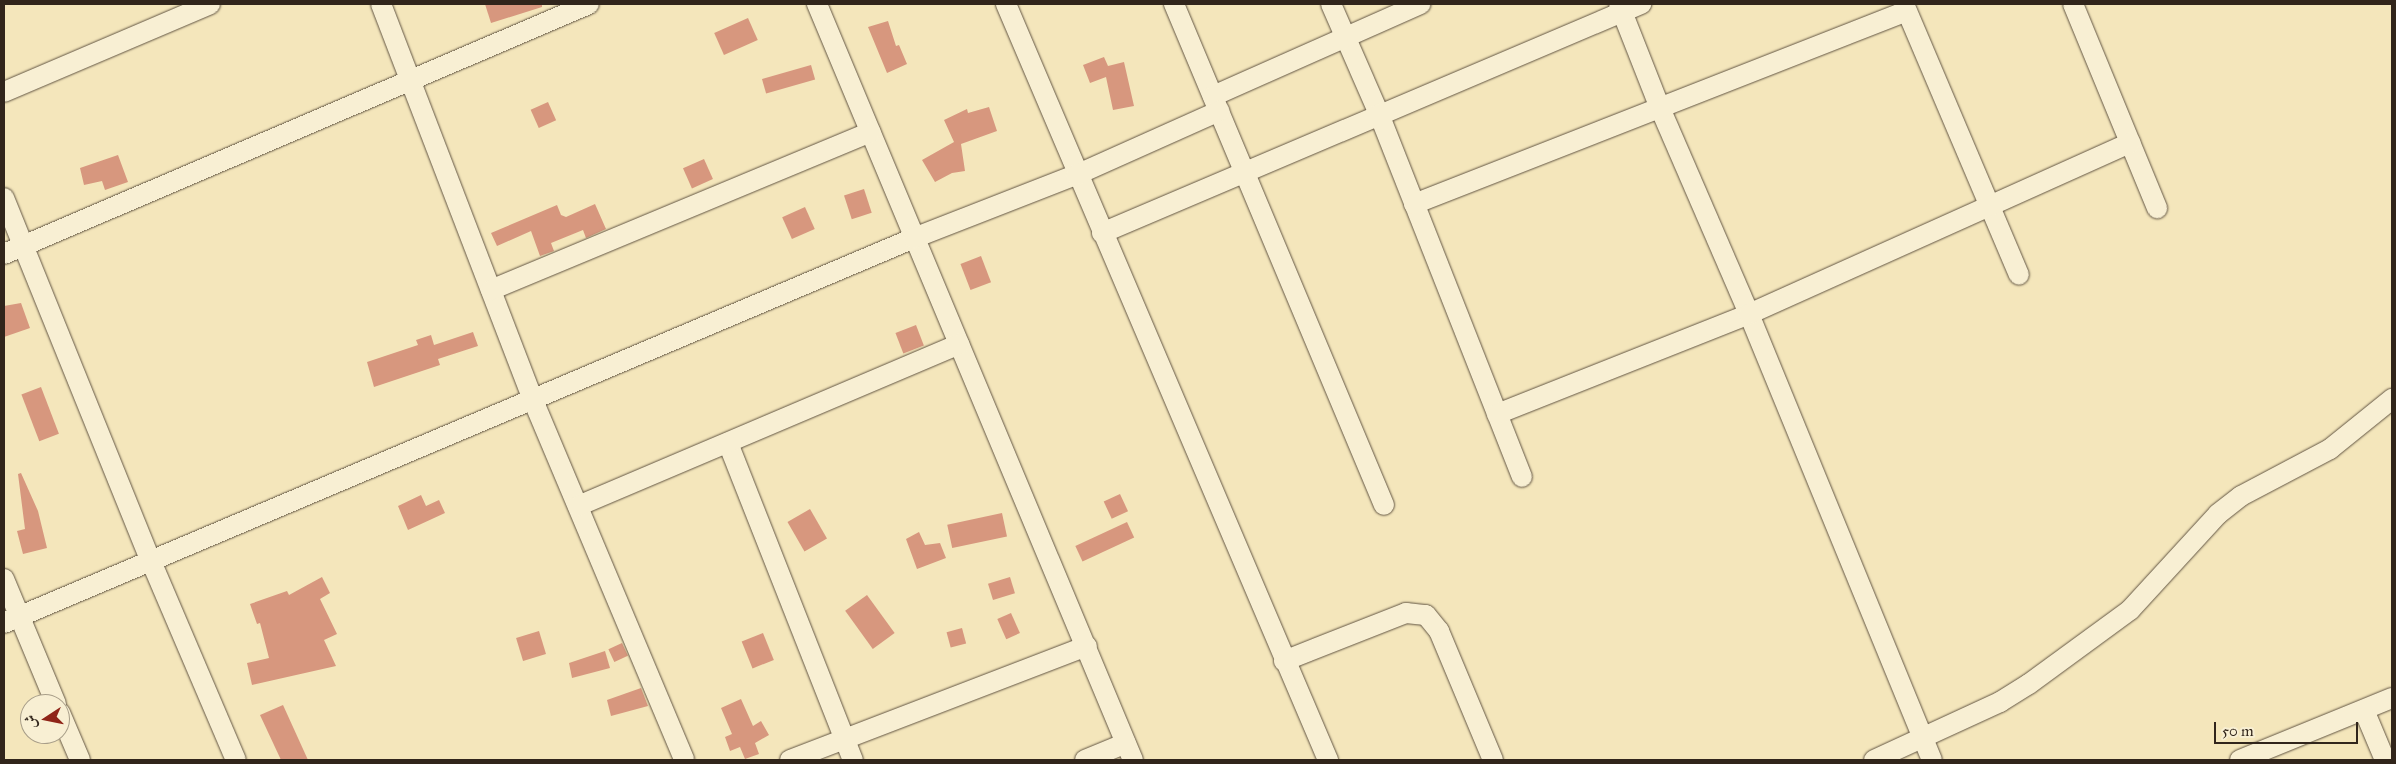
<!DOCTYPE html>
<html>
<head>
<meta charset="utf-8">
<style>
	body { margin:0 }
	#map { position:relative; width:2396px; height:764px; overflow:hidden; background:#f4e6bb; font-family:"IM FELL Great Primer",Amiri,serif }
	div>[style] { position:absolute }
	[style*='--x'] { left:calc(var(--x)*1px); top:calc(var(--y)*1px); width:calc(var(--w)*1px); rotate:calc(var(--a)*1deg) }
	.building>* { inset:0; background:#d7977e; transform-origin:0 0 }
	.roads { filter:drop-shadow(0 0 1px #625543) drop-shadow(0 0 1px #625543) }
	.minor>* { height:20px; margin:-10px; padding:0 10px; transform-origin:10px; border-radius:10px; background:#f8efd3 }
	span { translate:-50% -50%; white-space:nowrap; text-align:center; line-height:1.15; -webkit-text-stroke:4px #f8efd3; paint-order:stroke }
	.frame { position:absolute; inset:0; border:5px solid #31251b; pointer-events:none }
	.north { position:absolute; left:20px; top:694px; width:50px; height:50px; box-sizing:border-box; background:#f8efd3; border:1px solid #a89e89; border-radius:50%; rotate:259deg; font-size:14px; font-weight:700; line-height:20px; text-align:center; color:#31251b }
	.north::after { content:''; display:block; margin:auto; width:18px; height:22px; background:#8f2418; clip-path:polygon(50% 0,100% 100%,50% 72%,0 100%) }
	.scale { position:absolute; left:2214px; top:722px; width:144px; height:22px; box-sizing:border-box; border:2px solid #31251b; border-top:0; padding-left:6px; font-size:15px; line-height:18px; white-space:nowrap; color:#31251b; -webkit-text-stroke:4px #f8efd3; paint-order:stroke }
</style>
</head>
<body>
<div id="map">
	<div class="building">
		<div style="clip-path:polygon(485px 4px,542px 4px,542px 7px,491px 23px)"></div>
		<div style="left:748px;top:18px;width:24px;height:37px;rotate:66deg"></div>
		<div style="clip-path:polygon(888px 21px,896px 46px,899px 45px,907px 64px,887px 73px,868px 27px)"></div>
		<div style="clip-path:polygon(1104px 57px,1108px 66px,1124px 62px,1134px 106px,1113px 110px,1106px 77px,1090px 83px,1083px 65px)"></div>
		<div style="left:811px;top:65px;width:15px;height:51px;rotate:74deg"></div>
		<div style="left:548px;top:102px;width:20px;height:19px;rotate:66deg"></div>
		<div style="clip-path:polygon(989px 107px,997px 131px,961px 144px,965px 171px,952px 173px,935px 182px,922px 160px,954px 142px,944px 120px,967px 109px,968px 113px)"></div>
		<div style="clip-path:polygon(118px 155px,128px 182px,105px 190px,102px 181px,84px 185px,80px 168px)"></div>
		<div style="left:704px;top:159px;width:22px;height:23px;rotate:66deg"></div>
		<div style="left:864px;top:189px;width:25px;height:21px;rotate:72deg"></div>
		<div style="clip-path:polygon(595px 204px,606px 229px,586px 238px,583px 230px,551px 243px,554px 251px,540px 256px,531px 231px,497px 246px,491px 233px,557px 205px,561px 215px,566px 217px)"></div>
		<div style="left:805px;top:207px;width:24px;height:25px;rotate:66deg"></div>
		<div style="left:981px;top:256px;width:28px;height:22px;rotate:69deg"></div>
		<div style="clip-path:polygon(21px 303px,30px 328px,4px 337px,4px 306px)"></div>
		<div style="left:916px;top:325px;width:22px;height:22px;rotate:69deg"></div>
		<div style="clip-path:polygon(473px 332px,478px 346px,438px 359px,440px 365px,374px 387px,367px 362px,418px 345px,416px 340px,431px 335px,434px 345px)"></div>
		<div style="left:41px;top:387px;width:50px;height:21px;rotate:69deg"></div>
		<div style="clip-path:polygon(21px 473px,38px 511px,47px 548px,23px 554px,17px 531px,25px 529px,18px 474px)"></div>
		<div style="left:1120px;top:494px;width:19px;height:18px;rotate:65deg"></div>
		<div style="clip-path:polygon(421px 495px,426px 506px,439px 500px,445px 513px,408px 530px,398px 506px)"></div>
		<div style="left:810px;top:509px;width:34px;height:26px;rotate:60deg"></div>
		<div style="left:1002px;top:513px;width:24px;height:56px;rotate:78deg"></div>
		<div style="left:1127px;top:522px;width:17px;height:57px;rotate:65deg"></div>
		<div style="clip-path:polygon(919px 532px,925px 545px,940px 543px,946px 558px,917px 569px,906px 539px)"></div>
		<div style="clip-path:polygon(322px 577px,330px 593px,320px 599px,337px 634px,324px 640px,336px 666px,252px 685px,247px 663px,269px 658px,260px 623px,257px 624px,250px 604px,287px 591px,289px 595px)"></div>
		<div style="left:1010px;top:577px;width:17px;height:23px;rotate:73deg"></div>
		<div style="left:867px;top:595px;width:47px;height:27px;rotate:54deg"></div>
		<div style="left:1011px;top:613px;width:22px;height:15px;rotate:66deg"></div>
		<div style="left:962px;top:628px;width:16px;height:16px;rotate:75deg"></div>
		<div style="left:539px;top:631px;width:24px;height:24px;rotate:73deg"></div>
		<div style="left:763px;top:633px;width:29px;height:23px;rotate:68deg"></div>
		<div style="left:622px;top:643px;width:14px;height:15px;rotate:65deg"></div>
		<div style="clip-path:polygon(605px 651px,610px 668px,572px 678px,569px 663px)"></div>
		<div style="clip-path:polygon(641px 688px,648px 706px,611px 716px,607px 700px)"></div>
		<div style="clip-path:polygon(741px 699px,753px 726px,761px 721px,769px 735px,755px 743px,759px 754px,745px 759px,740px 747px,730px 751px,725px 737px,732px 734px,721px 708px)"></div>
		<div style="clip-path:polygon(283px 705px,308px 760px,281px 760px,260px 715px)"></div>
	</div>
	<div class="roads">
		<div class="minor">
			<div style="--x:381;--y:4;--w:424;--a:69"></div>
			<div style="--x:533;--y:400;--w:390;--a:67.2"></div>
			<div style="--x:817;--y:4;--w:819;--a:67.32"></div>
			<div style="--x:1006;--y:4;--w:822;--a:66.93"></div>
			<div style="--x:1174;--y:4;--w:543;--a:67.26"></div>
			<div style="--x:1331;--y:4;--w:120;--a:66.4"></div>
			<div style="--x:1379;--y:114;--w:390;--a:68.5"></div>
			<div style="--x:1619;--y:4;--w:112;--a:68.5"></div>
			<div style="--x:1660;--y:108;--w:224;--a:66.6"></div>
			<div style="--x:1749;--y:314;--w:482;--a:67.7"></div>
			<div style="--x:1904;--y:4;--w:294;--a:67"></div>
			<div style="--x:2073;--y:4;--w:221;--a:67.6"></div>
			<div style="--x:4;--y:92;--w:224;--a:-23.1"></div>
			<div style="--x:1213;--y:96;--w:227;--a:-23.9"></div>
			<div style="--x:4;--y:198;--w:392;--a:68"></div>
			<div style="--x:151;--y:561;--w:216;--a:66.9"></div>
			<div style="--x:1414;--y:204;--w:529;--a:-21.38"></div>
			<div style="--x:1102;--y:233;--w:586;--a:-23.02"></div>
			<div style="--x:4;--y:254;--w:636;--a:-23.14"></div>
			<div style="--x:491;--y:290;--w:411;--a:-22.6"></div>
			<div style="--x:1497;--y:414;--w:271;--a:-21.6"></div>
			<div style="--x:1749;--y:314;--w:418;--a:-24.2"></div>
			<div style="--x:728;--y:443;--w:341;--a:68.5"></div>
			<div style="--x:578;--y:506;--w:414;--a:-23"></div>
			<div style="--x:4;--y:579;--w:135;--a:67.4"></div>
			<div style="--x:4;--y:623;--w:988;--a:-22.93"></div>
			<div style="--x:914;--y:238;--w:174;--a:-21.3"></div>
			<div style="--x:1076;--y:175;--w:157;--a:-24.1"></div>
			<div style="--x:1284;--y:661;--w:131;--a:-21.5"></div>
			<div style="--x:1406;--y:613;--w:20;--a:6"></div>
			<div style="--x:1426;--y:615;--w:21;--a:51"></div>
			<div style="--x:1439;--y:631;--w:140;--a:67.3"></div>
			<div style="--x:2364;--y:710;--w:54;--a:67.2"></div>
			<div style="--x:60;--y:713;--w:51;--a:66.9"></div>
			<div style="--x:790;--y:760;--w:318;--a:-21"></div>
			<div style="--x:1085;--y:760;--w:44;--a:-22.5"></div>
			<div style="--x:1874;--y:760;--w:139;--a:-24.7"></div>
			<div style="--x:2000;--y:702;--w:34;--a:-32"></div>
			<div style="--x:2029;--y:684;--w:125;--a:-36.2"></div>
			<div style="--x:2130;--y:610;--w:130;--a:-47.5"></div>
			<div style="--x:2218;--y:514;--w:29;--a:-38"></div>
			<div style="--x:2241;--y:496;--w:101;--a:-27.8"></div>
			<div style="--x:2330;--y:449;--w:80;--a:-38.9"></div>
			<div style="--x:2240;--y:760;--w:164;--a:-22.2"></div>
		</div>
	</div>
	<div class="frame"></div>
	<div class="north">ش</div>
	<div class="scale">50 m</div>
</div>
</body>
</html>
